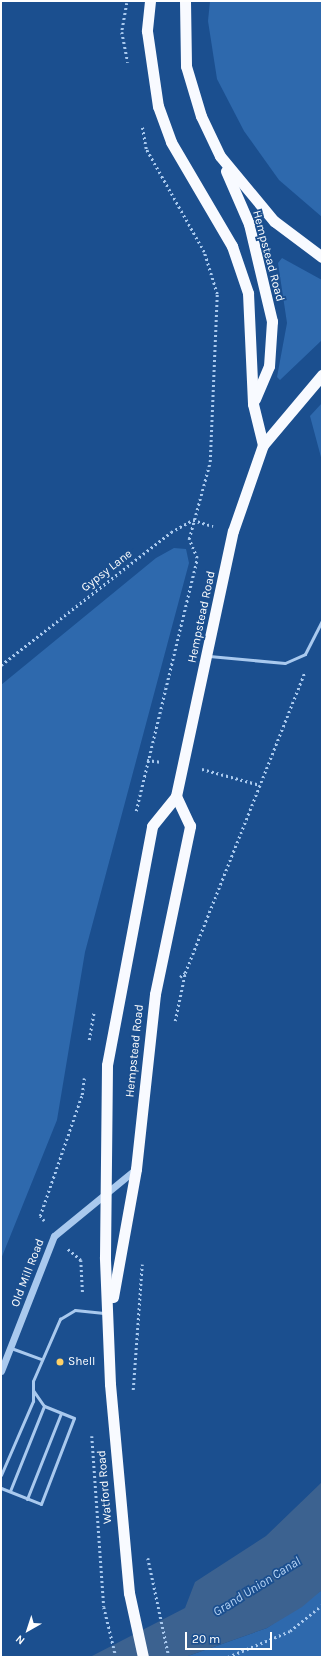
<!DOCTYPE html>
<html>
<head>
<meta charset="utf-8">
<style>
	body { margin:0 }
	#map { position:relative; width:323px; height:1658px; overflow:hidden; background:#1b4f8f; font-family:Karla,sans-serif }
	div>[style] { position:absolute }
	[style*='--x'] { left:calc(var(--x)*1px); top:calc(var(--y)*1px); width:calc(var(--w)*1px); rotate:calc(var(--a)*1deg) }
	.green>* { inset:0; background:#2e69ad }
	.water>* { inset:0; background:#3c6290 }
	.path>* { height:2.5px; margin-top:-1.25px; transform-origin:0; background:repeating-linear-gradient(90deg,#a9c9ee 0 2px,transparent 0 5px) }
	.service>* { height:3px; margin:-1.5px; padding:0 1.5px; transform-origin:1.5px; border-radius:1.5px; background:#a9c9ee }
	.tertiary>* { height:7px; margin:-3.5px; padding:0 3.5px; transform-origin:3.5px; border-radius:3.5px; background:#a9c9ee }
	.trunk>* { height:11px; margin:-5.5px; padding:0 5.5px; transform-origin:5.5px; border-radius:5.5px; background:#f8faff }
	.dots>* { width:11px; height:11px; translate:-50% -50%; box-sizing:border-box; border:2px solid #1b4f8f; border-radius:50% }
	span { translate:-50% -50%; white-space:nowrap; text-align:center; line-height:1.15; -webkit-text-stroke:3.5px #1b4f8f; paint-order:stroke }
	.street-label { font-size:12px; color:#fff }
	.poi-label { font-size:12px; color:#fff }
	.left { translate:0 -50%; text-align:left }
	.water-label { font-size:13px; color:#b5d3f5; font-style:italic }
	.frame { position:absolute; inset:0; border:2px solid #fff; pointer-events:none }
	.north { position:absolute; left:8px; top:1610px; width:40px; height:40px; -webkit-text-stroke:3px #1b4f8f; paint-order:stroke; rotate:219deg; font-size:11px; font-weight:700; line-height:16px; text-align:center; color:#fff }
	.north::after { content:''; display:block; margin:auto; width:14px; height:18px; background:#fff; clip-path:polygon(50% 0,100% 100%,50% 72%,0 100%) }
	.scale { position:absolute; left:185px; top:1632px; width:87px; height:18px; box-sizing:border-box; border:2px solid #fff; border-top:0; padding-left:5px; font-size:12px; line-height:14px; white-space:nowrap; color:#fff; -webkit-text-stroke:3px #1b4f8f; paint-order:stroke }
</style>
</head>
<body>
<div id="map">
	<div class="green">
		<div style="clip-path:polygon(210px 1px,322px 1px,322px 217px,279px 180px,244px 131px,217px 79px,208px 21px)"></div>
		<div style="clip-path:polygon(282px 258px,322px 280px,322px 340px,280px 380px,277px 377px,287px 323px,278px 263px)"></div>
		<div style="clip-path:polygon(322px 403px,322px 461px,310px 416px)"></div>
		<div style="clip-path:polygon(174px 548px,186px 549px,189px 563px,85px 952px,57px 1120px,1px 1259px,1px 685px,156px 558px)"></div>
		<div style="clip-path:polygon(322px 1590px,322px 1657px,185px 1657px,267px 1628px)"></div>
	</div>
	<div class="water">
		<div style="clip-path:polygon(322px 1482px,322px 1590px,302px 1607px,267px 1628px,185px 1657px,90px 1657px,185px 1608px,195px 1582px,266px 1536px)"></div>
	</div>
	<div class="path">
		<div style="--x:127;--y:3;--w:29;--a:100"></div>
		<div style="--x:122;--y:32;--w:31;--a:79"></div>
		<div style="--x:1;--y:665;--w:216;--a:-38"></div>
		<div style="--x:171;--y:532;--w:25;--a:-29"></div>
		<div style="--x:193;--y:520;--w:21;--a:17"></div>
		<div style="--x:147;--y:760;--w:15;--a:8"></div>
		<div style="--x:202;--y:769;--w:60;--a:15.4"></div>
		<div style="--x:136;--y:811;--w:260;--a:-76.4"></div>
		<div style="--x:197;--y:558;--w:21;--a:-113"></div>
		<div style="--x:189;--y:539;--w:80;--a:-74.7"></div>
		<div style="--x:210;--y:462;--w:168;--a:-87.6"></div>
		<div style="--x:217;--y:294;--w:44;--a:-107.2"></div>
		<div style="--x:204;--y:252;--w:118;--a:-119.4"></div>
		<div style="--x:146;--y:149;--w:22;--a:-100"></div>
		<div style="--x:180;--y:977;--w:6;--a:-39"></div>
		<div style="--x:185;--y:973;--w:324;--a:-68.3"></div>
		<div style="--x:175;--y:1021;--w:49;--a:-78.2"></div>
		<div style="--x:89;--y:1040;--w:29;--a:-80"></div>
		<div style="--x:44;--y:1221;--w:6;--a:-129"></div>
		<div style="--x:40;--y:1216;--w:128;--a:-70.9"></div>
		<div style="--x:82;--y:1095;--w:17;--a:-83"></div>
		<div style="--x:68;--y:1249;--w:17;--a:40"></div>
		<div style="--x:81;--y:1260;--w:34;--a:87"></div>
		<div style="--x:133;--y:1390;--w:126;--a:-85.9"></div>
		<div style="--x:92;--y:1436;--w:171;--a:86"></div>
		<div style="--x:104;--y:1607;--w:51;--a:76.5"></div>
		<div style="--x:148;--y:1558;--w:101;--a:78"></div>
		<div style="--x:228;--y:1657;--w:67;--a:-22.8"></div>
		<div style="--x:290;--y:1631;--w:41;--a:-39.1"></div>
	</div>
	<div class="service">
		<div style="--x:209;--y:656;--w:76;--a:5.3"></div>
		<div style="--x:285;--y:663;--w:22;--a:-24"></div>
		<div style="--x:305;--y:654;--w:38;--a:-63"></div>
		<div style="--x:11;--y:1348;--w:33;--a:20"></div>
		<div style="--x:1;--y:1475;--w:81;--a:-66.6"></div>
		<div style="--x:33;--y:1401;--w:20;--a:-90"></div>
		<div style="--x:33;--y:1381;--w:68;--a:-66.5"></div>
		<div style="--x:60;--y:1319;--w:17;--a:-31"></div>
		<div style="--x:75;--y:1310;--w:29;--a:6"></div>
		<div style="--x:1;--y:1488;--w:43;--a:21.8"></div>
		<div style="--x:41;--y:1504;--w:92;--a:-69"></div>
		<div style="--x:74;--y:1418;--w:32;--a:-158"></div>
		<div style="--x:44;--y:1406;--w:19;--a:-125"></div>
		<div style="--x:10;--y:1491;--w:92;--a:-68.2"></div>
		<div style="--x:27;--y:1499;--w:92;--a:-68.4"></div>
	</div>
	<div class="tertiary">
		<div style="--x:1;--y:1371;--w:145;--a:-68.6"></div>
		<div style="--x:54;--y:1236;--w:106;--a:-39.3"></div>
	</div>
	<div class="trunk">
		<div style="--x:150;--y:1;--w:30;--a:96"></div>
		<div style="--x:147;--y:31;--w:76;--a:81.7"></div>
		<div style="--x:158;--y:106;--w:38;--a:70"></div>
		<div style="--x:171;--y:142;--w:121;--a:59.6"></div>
		<div style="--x:232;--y:246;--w:50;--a:71.2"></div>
		<div style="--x:248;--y:293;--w:111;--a:87.4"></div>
		<div style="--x:253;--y:404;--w:42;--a:76.3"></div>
		<div style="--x:185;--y:1;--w:65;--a:89.1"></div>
		<div style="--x:186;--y:66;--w:52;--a:73.3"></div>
		<div style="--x:201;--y:116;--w:44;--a:64.6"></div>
		<div style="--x:220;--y:156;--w:85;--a:50.3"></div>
		<div style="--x:274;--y:221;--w:60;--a:36.9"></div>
		<div style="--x:226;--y:171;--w:58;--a:66.5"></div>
		<div style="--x:249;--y:224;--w:100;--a:76.7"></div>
		<div style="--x:272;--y:321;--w:45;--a:93.8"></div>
		<div style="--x:269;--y:366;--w:36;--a:113"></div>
		<div style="--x:113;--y:1297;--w:130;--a:-79.8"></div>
		<div style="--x:136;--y:1169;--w:176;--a:-83.8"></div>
		<div style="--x:155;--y:994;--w:172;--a:-78.2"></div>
		<div style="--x:190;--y:826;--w:33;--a:-115"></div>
		<div style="--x:143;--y:1657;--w:66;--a:-102.3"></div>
		<div style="--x:129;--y:1593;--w:210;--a:-95.2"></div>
		<div style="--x:110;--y:1384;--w:127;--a:-92.3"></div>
		<div style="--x:105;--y:1257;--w:192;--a:-89.4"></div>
		<div style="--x:107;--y:1065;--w:243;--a:-79.3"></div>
		<div style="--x:152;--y:826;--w:38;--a:-51"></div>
		<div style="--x:176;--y:796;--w:271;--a:-77.9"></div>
		<div style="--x:233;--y:531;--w:91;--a:-70.8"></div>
		<div style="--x:263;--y:445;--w:92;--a:-49.9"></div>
	</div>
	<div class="dots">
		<div style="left:60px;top:1362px;background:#ffd166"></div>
	</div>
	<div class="street-label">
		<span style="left:268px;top:256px;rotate:75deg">Hempstead Road</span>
		<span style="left:107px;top:571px;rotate:-38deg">Gypsy Lane</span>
		<span style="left:202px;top:617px;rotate:-78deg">Hempstead Road</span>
		<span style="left:135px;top:1051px;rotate:-84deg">Hempstead Road</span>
		<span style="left:28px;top:1273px;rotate:-69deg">Old Mill Road</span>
		<span style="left:105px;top:1487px;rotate:-95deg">Watford Road</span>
	</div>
	<div class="poi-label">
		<span class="left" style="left:68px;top:1362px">Shell</span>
	</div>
	<div class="water-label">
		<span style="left:257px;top:1587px;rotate:-32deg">Grand Union Canal</span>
	</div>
	<div class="frame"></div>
	<div class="north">N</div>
	<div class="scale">20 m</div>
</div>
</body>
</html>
